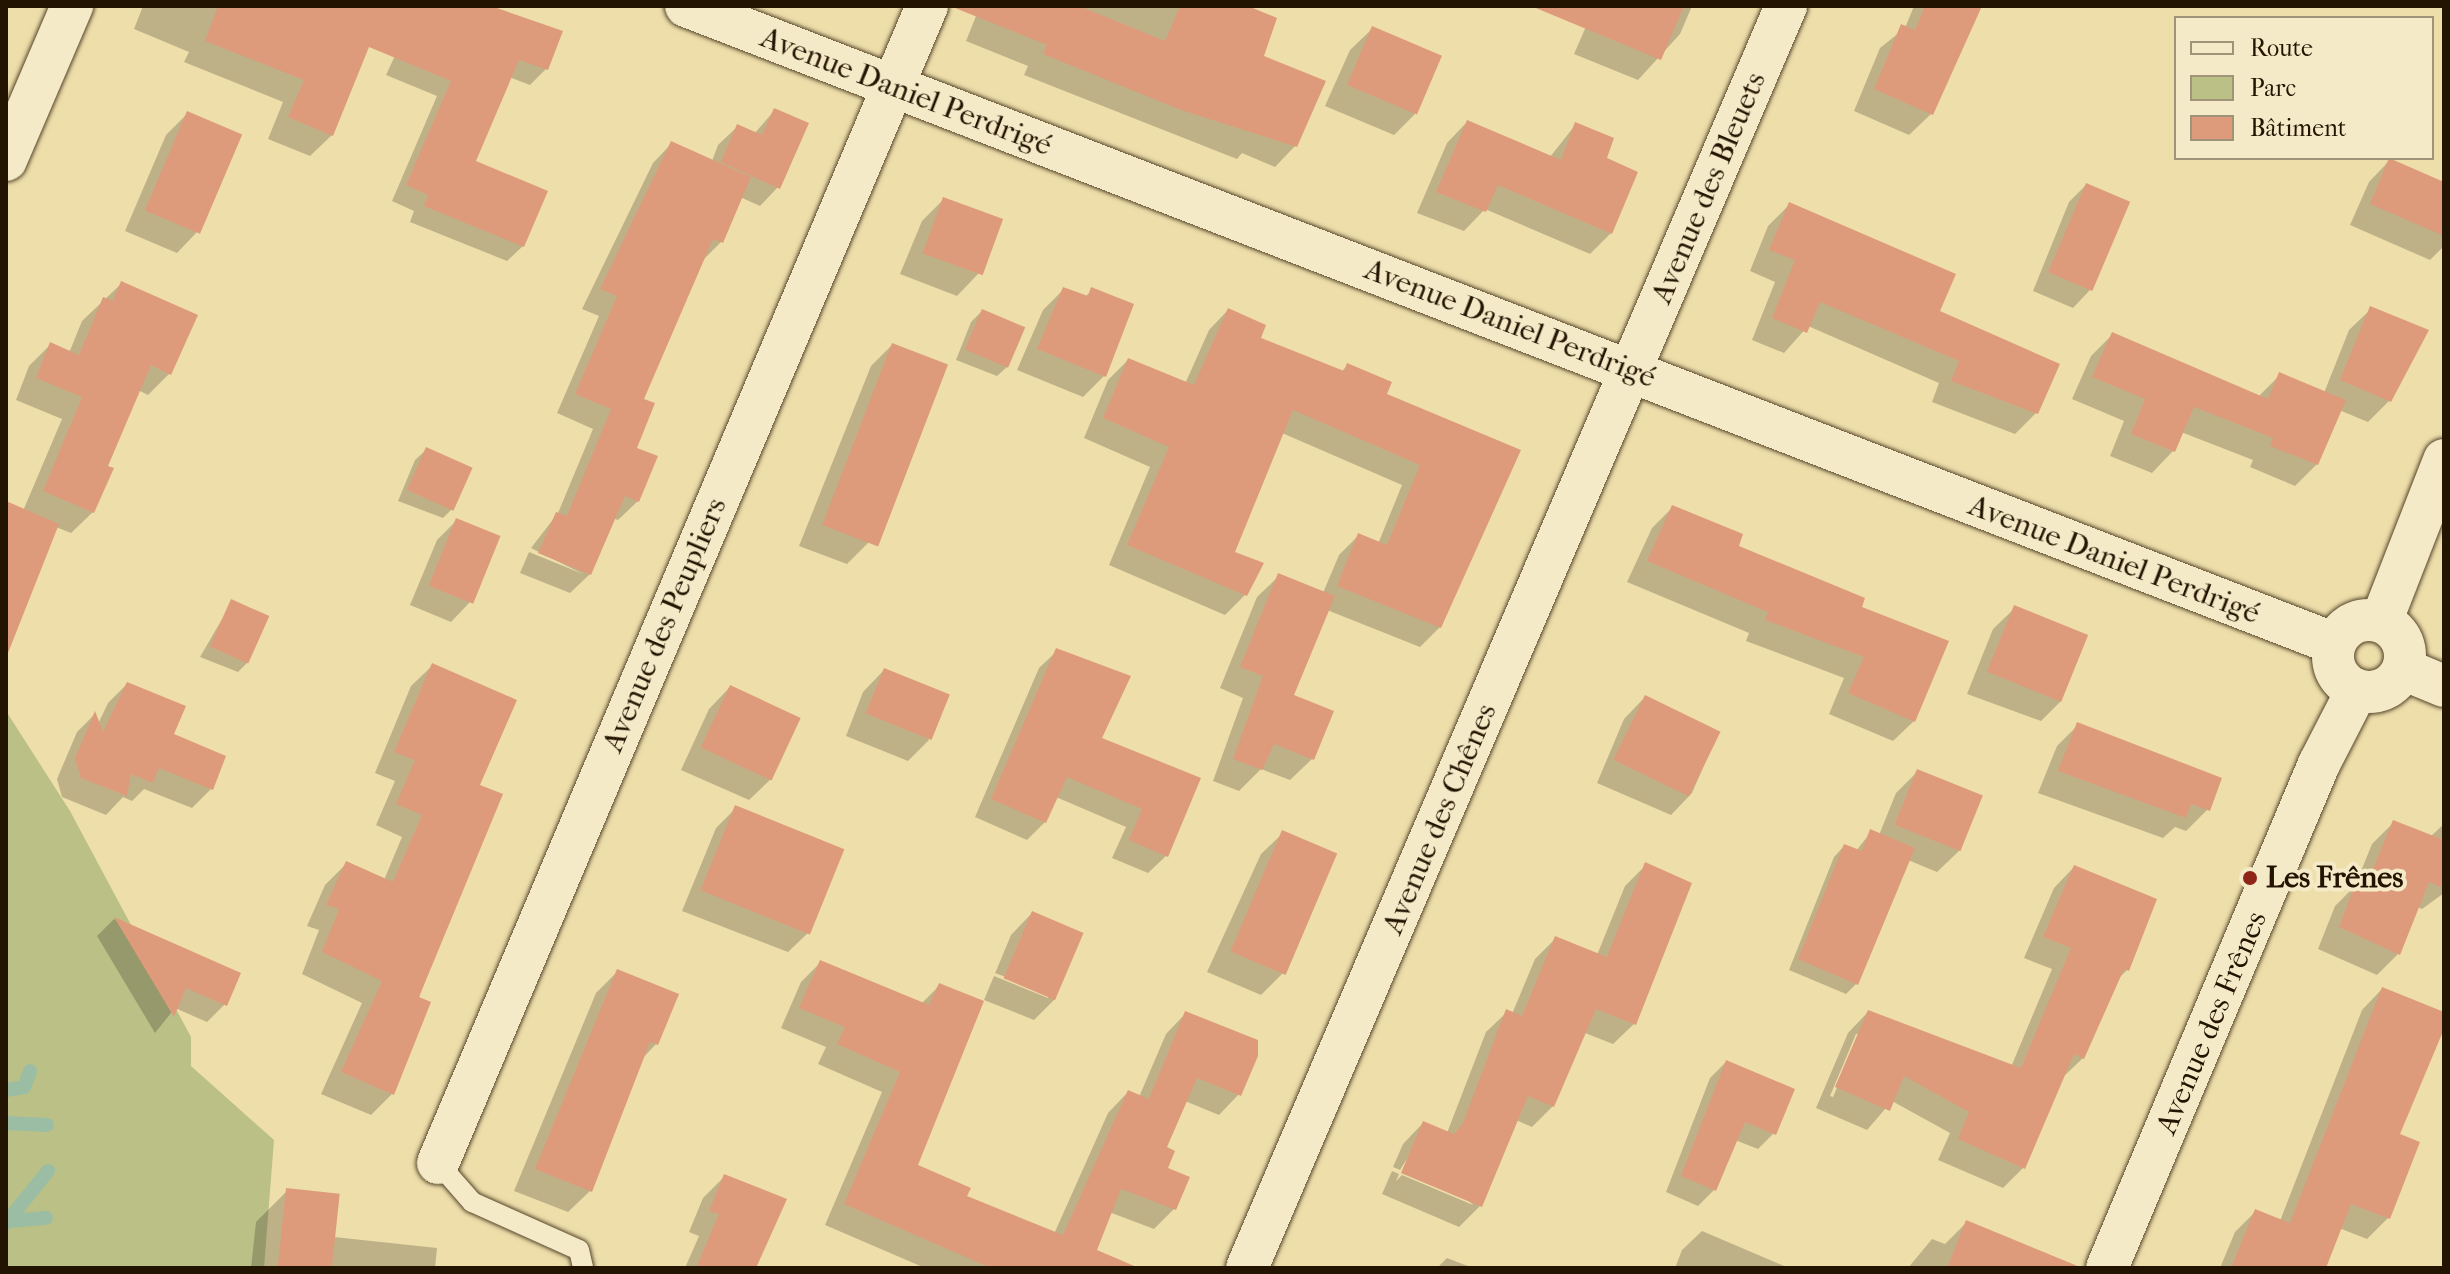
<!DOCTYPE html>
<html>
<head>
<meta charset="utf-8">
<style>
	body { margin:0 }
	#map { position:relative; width:2450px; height:1274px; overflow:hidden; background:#eedeaa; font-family:"IM FELL French Canon",serif }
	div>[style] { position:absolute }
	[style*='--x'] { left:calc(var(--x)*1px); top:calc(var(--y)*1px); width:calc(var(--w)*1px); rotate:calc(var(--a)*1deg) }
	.green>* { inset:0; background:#bbc087 }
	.shadow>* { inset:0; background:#0003 }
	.stream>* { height:14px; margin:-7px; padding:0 7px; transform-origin:7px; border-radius:7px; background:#9bbda3 }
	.building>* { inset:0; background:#de9b7b; transform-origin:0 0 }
	.roads { filter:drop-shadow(0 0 2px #56462b) drop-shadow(0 0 2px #56462b) }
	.service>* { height:20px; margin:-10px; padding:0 10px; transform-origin:10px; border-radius:10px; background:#f4eac8 }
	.minor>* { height:42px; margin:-21px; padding:0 21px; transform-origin:21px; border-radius:21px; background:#f4eac8 }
	.minor>.ring { margin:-21px; padding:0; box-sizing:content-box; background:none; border:42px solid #f4eac8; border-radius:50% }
	.dots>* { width:22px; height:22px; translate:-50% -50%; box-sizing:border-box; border:4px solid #f4eac8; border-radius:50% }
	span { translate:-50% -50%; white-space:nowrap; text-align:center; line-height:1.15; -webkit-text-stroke:8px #f4eac8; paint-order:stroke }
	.street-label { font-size:30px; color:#231401 }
	.poi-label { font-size:30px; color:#231401; font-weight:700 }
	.left { translate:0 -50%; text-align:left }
	.frame { position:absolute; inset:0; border:8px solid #231401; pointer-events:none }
	.legend { position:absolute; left:2174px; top:16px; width:260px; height:144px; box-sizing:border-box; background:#f4eac8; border:2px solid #a09478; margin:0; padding:10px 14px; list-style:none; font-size:24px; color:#231401 }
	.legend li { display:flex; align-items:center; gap:16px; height:40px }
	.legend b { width:40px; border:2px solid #a09478 }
</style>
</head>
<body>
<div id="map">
	<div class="green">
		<div style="clip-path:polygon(6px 711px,70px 811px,191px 1037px,191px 1066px,274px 1140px,264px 1268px,6px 1268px)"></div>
	</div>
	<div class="shadow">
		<div style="clip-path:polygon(143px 6px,297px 6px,332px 135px,310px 156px,268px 139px,283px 102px,184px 62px,189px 52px,134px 29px)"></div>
		<div style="clip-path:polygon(418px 6px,485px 6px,546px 69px,530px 85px,509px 77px,474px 162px,523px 246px,507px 261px,410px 222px,414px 211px,392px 201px,437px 96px,386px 75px)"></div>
		<div style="clip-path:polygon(980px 6px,1243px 6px,1295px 146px,1275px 167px,1242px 153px,1237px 159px,1024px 75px,1028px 66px,966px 41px)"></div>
		<div style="clip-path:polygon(1595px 6px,1692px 6px,1680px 34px,1638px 80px,1574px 54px)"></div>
		<div style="clip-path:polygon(1914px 6px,1979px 6px,1931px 114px,1909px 135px,1854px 111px,1880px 48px,1905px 28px)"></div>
		<div style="clip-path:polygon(1372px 29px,1415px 114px,1394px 135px,1325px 106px,1350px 50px)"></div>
		<div style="clip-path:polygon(774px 111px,778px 187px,760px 206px,740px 197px,721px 242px,701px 262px,641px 400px,635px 449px,638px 501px,618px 520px,613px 518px,590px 574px,570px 593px,520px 573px,529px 552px,583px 574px,531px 548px,558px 513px,593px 429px,557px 413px,599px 316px,582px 309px,653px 163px,672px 143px,712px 161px,718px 145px,737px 127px,754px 134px)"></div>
		<div style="clip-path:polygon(188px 113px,198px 231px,177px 253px,125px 231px,166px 135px)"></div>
		<div style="clip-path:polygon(1467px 122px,1550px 157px,1576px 124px,1604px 159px,1611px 233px,1590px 254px,1485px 209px,1464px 231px,1417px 213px,1447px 143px)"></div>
		<div style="clip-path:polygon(2389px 161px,2444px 184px,2444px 246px,2430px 260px,2350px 225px,2369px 182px)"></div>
		<div style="clip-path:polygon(2086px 185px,2090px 290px,2073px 308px,2033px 291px,2069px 202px)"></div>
		<div style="clip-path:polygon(944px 199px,978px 274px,957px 296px,900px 274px,922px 221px)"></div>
		<div style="clip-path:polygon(1789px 205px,1937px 312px,2036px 413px,2015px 434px,1932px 402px,1939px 383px,1808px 326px,1784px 353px,1752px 340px,1775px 282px,1750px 271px,1768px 226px)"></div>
		<div style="clip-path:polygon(121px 284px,170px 373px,148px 395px,138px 390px,105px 467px,93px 512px,71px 533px,56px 527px,6px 619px,6px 503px,23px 511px,62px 419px,16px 400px,29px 366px,50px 345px,69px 353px,82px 321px)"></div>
		<div style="clip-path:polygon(1064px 289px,1085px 297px,1092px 290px,1104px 376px,1083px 397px,1017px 370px,1043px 310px)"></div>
		<div style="clip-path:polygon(2371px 309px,2389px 401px,2368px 422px,2339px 410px,2317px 464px,2295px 486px,2250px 467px,2253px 460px,2181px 432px,2173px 451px,2152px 473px,2110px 456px,2124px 421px,2072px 399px,2091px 356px,2112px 335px,2258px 397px,2280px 375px,2324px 393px,2349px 330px)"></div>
		<div style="clip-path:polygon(1228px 310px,1258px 339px,1341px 372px,1347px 366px,1384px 395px,1518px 451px,1440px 627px,1420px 647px,1327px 610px,1291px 696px,1312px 759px,1290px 780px,1261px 769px,1239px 791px,1213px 781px,1243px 698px,1220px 688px,1257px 597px,1279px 576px,1323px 593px,1339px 555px,1358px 536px,1378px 544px,1402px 485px,1282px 433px,1232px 553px,1245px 595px,1225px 615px,1109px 565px,1150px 467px,1084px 438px,1108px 380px,1128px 360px,1185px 384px,1209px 330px)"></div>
		<div style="clip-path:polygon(982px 311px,1008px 366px,997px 376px,956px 360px,971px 322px)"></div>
		<div style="clip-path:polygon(892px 345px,868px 543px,847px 564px,799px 546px,871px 366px)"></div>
		<div style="clip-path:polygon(426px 450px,453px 508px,443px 518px,398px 501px,415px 460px)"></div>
		<div style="clip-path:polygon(1673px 507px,1736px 548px,1859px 608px,1914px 721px,1893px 741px,1829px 714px,1844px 678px,1746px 641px,1749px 633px,1627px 582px,1652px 528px)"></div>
		<div style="clip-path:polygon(457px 520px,470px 602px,451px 622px,410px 605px,437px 540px)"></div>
		<div style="clip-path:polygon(232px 602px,248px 662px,238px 672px,200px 657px)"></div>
		<div style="clip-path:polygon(2015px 608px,2062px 700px,2041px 721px,1967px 694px,1993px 629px)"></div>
		<div style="clip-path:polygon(1057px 651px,1100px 739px,1198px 779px,1166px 856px,1148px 873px,1112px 858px,1126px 827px,1056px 797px,1045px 822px,1027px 840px,975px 817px,1039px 668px)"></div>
		<div style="clip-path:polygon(433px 665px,478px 786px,392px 1094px,371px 1115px,321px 1094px,362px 1003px,302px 974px,319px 930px,307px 926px,325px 885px,346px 864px,384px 880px,402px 837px,376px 825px,395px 781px,375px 773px,411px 686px)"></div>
		<div style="clip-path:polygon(884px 670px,929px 740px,908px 761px,846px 736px,863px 692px)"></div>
		<div style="clip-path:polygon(127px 684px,211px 789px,192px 808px,144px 789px,132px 801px,123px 797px,106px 815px,62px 797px,57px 779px,77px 732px,95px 714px,98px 724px,108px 703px)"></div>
		<div style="clip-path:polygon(730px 687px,771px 779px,749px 800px,681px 770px,709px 709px)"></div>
		<div style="clip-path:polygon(1645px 697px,1718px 733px,1692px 793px,1671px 815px,1597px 783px,1624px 719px)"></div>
		<div style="clip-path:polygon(2078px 725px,2208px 809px,2186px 831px,2175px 827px,2163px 838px,2038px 793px,2057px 746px)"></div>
		<div style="clip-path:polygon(1917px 772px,1959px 851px,1937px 872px,1908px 860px,1857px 983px,1846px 994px,1789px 970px,1834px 857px,1844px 846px,1856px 851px,1871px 832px,1879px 835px,1896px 793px)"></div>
		<div style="clip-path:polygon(736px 808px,809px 932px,788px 952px,682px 911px,716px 828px)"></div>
		<div style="clip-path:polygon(2394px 822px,2430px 837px,2444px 824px,2444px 893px,2422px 909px,2417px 907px,2398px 954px,2377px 975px,2318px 949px,2335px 906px,2355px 886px,2372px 844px)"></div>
		<div style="clip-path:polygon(1283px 833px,1334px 854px,1283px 973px,1261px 995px,1207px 972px,1261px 854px)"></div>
		<div style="clip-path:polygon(1646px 865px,1634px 1024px,1613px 1044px,1585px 1033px,1553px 1106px,1532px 1127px,1516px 1120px,1480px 1206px,1459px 1227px,1382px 1194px,1392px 1171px,1399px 1174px,1396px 1181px,1402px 1175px,1473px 1205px,1415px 1146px,1400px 1170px,1393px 1167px,1403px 1144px,1423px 1123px,1447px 1133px,1486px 1032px,1507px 1012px,1512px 1014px,1535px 959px,1556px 938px,1597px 955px,1625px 886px)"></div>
		<div style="clip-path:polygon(evenodd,2074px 867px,2154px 900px,2127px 970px,2116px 981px,2083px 1058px,2061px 1079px,2023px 1168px,2003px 1188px,1938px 1160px,1950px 1133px,1892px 1101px,1867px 1130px,1816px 1108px,1848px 1033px,1868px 1012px,2011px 1067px,2052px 969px,2024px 958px,2054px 888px,2074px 867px,1856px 1034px,1860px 1034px,1833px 1097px,1830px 1096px,1856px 1034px)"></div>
		<div style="clip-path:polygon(evenodd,1032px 913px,1056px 998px,1034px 1020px,984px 1000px,1011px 935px,1032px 913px,995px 973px,1048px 993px,1048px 998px,994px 976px,995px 973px)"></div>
		<div style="clip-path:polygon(114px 919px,238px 974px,225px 1004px,207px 1022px,175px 1008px,155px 1033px,97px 936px)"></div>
		<div style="clip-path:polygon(821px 962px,921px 1004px,940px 985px,915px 1166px,965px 1197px,1054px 1234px,1108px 1113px,1128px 1092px,1139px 1097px,1166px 1034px,1186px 1013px,1239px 1094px,1219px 1115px,1185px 1101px,1164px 1148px,1174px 1209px,1154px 1229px,1109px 1212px,1084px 1268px,925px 1268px,825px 1225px,882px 1092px,818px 1064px,826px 1047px,781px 1028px,801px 982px)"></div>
		<div style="clip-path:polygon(618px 971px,656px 1044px,641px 1060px,590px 1191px,568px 1212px,514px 1191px,596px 993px)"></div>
		<div style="clip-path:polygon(2382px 989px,2444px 1014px,2398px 1135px,2388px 1218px,2367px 1239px,2339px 1228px,2322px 1268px,2220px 1268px,2235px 1232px,2256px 1211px,2280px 1221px,2362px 1010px)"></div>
		<div style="clip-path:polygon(1726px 1062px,1774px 1133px,1758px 1149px,1735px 1140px,1714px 1190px,1698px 1206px,1666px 1192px,1710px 1078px)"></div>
		<div style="clip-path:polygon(725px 1176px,753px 1268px,685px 1268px,699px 1236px,689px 1232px,703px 1198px)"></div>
		<div style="clip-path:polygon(287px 1191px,334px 1237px,437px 1248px,435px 1268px,251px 1268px,256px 1222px)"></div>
		<div style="clip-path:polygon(1967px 1222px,2013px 1268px,1908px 1268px,1932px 1239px,1945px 1244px)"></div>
		<div style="clip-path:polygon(1702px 1231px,1789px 1268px,1675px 1268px,1682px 1250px)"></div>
		<div style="clip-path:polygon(1447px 1258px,1473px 1268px,1437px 1268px)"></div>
	</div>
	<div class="stream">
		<div style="--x:6;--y:1090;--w:18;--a:-9"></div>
		<div style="--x:24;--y:1087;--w:17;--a:-69"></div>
		<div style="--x:6;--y:1123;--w:41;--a:2.8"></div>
		<div style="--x:10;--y:1221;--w:36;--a:-5"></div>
		<div style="--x:6;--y:1223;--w:67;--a:-51.1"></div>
	</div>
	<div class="building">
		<div style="clip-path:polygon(218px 6px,491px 6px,563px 31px,548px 70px,519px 60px,476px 161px,548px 191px,524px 247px,424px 206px,428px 195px,406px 185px,451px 81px,369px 47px,333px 136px,288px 117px,304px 80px,205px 41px)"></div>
		<div style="clip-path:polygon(1079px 6px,1165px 41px,1180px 6px,1248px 6px,1277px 18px,1264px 56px,1326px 81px,1297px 147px,1181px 110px,1043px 54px,1047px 45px,955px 8px)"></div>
		<div style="clip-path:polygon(1531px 6px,1684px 6px,1661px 60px)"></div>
		<div style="clip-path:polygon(1925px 6px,1982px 6px,1933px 115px,1874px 89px,1901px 24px,1915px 30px)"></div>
		<div style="left:1372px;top:26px;width:76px;height:64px;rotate:23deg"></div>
		<div style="clip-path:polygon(774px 108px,809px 123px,780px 189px,721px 162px,737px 124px,762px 135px)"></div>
		<div style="left:187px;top:111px;width:60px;height:108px;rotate:23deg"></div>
		<div style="clip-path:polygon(1467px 120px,1561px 160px,1575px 122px,1614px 138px,1607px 158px,1638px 172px,1612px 234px,1498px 185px,1486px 212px,1436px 192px)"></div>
		<div style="clip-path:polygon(671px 141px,751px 177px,723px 243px,713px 239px,644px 399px,655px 403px,637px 448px,658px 456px,639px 502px,625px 496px,591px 575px,538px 553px,556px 512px,567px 516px,611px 409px,575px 394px,617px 296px,600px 289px)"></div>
		<div style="clip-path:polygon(2389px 158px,2444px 182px,2444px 236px,2370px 204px)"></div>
		<div style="left:2086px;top:183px;width:48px;height:97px;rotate:23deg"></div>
		<div style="left:943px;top:197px;width:64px;height:60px;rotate:20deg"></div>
		<div style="clip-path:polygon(1789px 202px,1956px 274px,1940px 311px,2060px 364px,2038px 414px,1951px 381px,1959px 361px,1820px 302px,1807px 333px,1772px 318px,1795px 260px,1769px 250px)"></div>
		<div style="clip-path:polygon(121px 281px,198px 315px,171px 375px,151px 365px,108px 466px,114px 468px,94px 513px,43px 491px,82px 397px,36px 378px,50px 342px,79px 355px,103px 297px,113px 301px)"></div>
		<div style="clip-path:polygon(1063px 287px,1088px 296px,1091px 287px,1134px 304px,1106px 377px,1037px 349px)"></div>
		<div style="clip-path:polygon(2370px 306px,2429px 330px,2391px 402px,2340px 380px)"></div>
		<div style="clip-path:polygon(1228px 308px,1266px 325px,1261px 338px,1344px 371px,1347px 363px,1392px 382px,1387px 394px,1521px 450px,1441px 628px,1337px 586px,1358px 533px,1387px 545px,1420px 465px,1293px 410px,1235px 552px,1264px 563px,1247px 596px,1127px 545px,1169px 447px,1103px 418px,1128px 358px,1194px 385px)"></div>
		<div style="left:982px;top:309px;width:47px;height:44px;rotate:23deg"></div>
		<div style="clip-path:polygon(2112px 332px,2268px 399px,2279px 372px,2346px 400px,2318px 465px,2270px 446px,2273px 438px,2194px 407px,2175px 452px,2131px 434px,2145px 399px,2092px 377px)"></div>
		<div style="left:892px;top:343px;width:60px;height:195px;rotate:21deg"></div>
		<div style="left:426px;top:447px;width:51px;height:47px;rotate:24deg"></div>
		<div style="clip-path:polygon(6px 501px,59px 524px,8px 653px,6px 653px)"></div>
		<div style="clip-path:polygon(1672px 505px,1743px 534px,1739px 546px,1865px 598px,1862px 607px,1949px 641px,1915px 722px,1848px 693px,1864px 657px,1765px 620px,1768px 612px,1647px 561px)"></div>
		<div style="left:456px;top:518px;width:48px;height:73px;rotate:22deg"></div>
		<div style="clip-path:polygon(1278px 573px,1335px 596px,1294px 695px,1334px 711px,1314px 760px,1274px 744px,1262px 770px,1233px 759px,1263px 676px,1240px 667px)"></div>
		<div style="left:231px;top:599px;width:42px;height:52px;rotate:24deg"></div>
		<div style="left:2014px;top:605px;width:80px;height:72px;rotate:22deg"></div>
		<div style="clip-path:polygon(1056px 648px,1131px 676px,1102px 738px,1201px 778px,1168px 857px,1129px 840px,1142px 809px,1067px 777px,1046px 823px,991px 799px)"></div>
		<div style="clip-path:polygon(432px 663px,517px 700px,480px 785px,503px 794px,419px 997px,431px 1002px,394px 1095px,341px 1072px,382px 981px,322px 952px,339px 909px,326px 905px,346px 861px,393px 882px,422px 815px,396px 804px,415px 760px,394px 752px)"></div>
		<div style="left:884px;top:668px;width:71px;height:49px;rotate:22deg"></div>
		<div style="clip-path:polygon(127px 682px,186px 706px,174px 734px,226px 756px,213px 790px,159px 768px,153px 783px,131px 774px,127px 796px,81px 778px,75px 758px,95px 711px,103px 732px)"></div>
		<div style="left:730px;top:685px;width:78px;height:69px;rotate:25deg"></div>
		<div style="left:1645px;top:695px;width:84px;height:72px;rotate:26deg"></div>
		<div style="clip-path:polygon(2077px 722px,2222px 778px,2210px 811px,2191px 804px,2186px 818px,2058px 771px)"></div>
		<div style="left:1917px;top:769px;width:71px;height:60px;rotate:22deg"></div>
		<div style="left:735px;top:805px;width:118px;height:92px;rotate:22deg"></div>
		<div style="clip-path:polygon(2393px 820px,2444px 840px,2444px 888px,2429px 882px,2400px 955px,2339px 927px,2356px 882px,2366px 886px)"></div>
		<div style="clip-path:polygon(1870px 829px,1915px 848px,1858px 985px,1798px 959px,1844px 844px,1862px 851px)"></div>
		<div style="left:1282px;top:830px;width:60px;height:132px;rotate:23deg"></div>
		<div style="clip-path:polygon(1645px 862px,1692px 883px,1636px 1025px,1596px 1009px,1554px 1107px,1528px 1096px,1482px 1207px,1401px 1173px,1423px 1121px,1454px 1134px,1463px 1123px,1506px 1009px,1522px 1016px,1555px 936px,1607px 957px)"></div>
		<div style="clip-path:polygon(2074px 865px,2157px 899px,2129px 971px,2124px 969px,2084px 1059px,2074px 1054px,2025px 1169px,1958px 1139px,1969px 1112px,1904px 1076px,1890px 1111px,1835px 1087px,1868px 1010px,2021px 1068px,2071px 948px,2043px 937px)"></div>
		<div style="left:1032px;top:911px;width:56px;height:73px;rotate:23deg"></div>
		<div style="clip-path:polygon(114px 917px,241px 973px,227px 1006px,186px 988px,174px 1017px)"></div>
		<div style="clip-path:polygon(820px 960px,929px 1005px,939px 983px,984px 1001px,918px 1165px,971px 1188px,967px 1196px,1063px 1235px,1128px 1090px,1149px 1099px,1185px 1011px,1258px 1040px,1258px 1056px,1241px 1096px,1197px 1078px,1167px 1147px,1175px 1151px,1168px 1168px,1190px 1177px,1176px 1210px,1121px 1189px,1097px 1250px,1139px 1268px,991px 1268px,844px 1204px,900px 1072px,837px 1044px,845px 1027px,799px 1008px)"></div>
		<div style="clip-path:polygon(617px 969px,679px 994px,658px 1045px,650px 1042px,592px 1192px,535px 1169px)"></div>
		<div style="clip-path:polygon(2382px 987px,2444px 1012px,2444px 1029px,2400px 1134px,2420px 1142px,2390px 1219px,2351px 1204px,2326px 1268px,2231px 1268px,2255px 1209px,2290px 1223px)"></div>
		<div style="clip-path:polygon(1726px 1060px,1795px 1089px,1776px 1135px,1745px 1122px,1716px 1191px,1681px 1176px)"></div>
		<div style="clip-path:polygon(724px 1174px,787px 1199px,756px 1268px,696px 1268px,719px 1214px,709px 1211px)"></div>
		<div style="left:286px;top:1188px;width:54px;height:80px;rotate:6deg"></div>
		<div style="clip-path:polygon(1966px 1220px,2080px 1267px,2080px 1268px,1947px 1268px)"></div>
	</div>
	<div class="roads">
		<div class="service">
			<div style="--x:438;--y:1163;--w:52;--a:48.9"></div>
			<div style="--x:472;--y:1202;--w:117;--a:24.2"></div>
			<div style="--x:579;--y:1250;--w:18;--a:77"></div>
		</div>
		<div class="minor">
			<div style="--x:686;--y:6;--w:1768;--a:21.15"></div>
			<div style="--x:6;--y:160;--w:168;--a:-66.8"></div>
			<div class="ring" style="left:2333px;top:620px;width:30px;height:30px"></div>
			<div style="--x:2381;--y:622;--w:174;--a:-68.7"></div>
			<div style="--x:2403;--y:669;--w:44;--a:22.5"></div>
			<div style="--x:438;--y:1163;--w:1256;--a:-67.09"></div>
			<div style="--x:1247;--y:1268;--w:1372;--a:-66.87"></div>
			<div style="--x:2107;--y:1268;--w:547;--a:-67.19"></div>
			<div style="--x:2319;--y:764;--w:83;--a:-62.8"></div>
		</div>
	</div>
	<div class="dots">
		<div style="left:2250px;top:878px;background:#8f2418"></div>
	</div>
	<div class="street-label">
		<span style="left:906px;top:92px;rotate:21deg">Avenue Daniel Perdrigé</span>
		<span style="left:1709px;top:188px;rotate:-67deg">Avenue des Bleuets</span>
		<span style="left:1510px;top:324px;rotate:21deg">Avenue Daniel Perdrigé</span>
		<span style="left:2114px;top:560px;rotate:21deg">Avenue Daniel Perdrigé</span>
		<span style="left:665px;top:625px;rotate:-67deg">Avenue des Peupliers</span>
		<span style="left:1440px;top:819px;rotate:-67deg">Avenue des Chênes</span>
		<span style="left:2212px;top:1023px;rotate:-67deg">Avenue des Frênes</span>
	</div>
	<div class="poi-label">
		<span class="left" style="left:2266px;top:878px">Les Frênes</span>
	</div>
	<div class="frame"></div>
	<ul class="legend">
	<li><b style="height:10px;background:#f4eac8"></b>Route</li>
	<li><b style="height:22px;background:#bbc087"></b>Parc</li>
	<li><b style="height:22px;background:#de9b7b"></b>Bâtiment</li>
	</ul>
</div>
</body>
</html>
